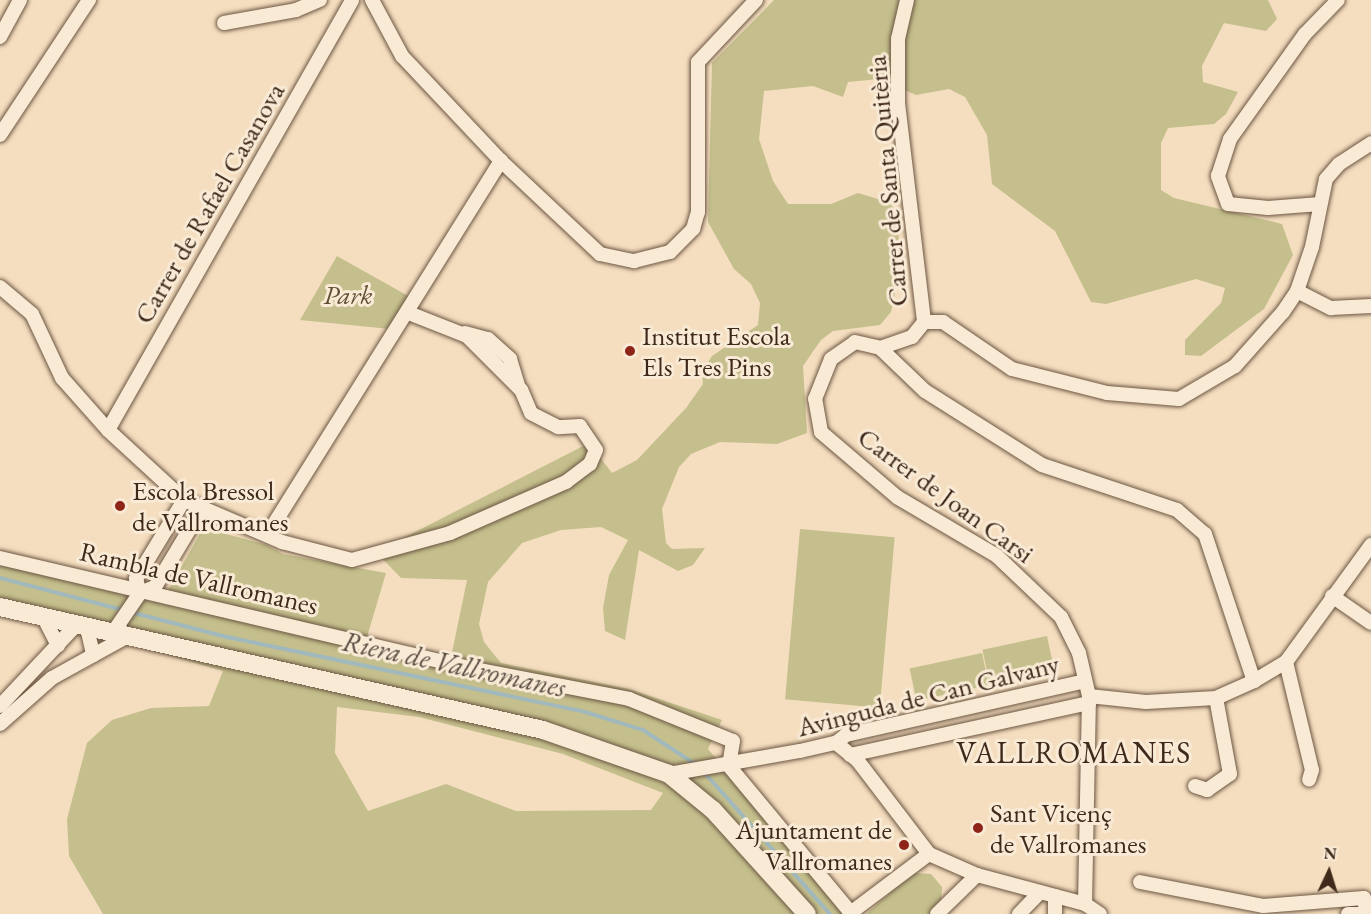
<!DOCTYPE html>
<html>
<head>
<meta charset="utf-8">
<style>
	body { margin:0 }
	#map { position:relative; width:1371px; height:914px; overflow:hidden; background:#f5debf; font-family:"EB Garamond",serif }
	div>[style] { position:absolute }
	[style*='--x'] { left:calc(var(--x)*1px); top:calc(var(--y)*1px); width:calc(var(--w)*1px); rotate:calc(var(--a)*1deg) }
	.green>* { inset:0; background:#c4bf8c; transform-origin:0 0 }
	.stream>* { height:4px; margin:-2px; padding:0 2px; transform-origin:2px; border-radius:2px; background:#a1b9bc }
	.roads { filter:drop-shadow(0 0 2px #6c5643) drop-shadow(0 0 2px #6c5643) }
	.street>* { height:14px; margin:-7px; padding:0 7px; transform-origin:7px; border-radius:7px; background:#f8ead5 }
	.secondary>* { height:18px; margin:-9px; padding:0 9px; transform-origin:9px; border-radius:9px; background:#f8ead5 }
	.dots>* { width:16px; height:16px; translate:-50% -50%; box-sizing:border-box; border:3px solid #f8ead5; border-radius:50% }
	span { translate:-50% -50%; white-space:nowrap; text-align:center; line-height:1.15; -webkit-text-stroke:6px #f8ead5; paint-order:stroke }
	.street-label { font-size:27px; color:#3f291a }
	.park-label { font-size:27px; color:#604e36; font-style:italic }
	.poi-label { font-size:27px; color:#3f291a }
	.left { translate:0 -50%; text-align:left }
	.right { translate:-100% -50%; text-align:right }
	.water-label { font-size:28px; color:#584d42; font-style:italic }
	.quarter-label { font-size:30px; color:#3f291a; letter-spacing:1.5px }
	.north { position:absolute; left:1299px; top:842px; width:60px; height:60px; -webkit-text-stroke:4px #f8ead5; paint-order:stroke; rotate:4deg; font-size:16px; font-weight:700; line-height:24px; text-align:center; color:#3f291a }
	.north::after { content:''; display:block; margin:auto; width:21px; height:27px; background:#3f291a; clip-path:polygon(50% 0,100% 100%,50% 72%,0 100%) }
</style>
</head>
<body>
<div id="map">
	<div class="green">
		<div style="clip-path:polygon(evenodd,774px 0,1268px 0,1277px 19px,1266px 31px,1224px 23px,1202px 66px,1203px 82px,1238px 92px,1226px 114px,1214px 124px,1168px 128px,1161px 143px,1161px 190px,1174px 198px,1282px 224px,1293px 255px,1264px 309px,1201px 356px,1185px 355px,1185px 340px,1221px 303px,1225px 288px,1196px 279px,1106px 304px,1091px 302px,1055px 231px,992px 184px,987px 135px,965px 97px,949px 89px,916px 95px,879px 79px,848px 82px,843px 97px,813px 86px,764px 91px,759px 139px,773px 181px,788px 204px,831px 204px,858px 193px,888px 202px,899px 213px,898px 278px,891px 312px,880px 325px,833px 331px,821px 340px,803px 366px,807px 433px,777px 444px,720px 442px,691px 454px,679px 467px,662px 509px,666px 543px,672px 549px,705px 548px,693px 565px,678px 571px,639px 550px,625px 640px,605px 631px,603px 608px,609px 575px,628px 540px,601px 527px,561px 530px,522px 543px,488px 582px,479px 624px,484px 642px,501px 663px,629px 689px,722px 720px,708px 749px,848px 914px,103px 914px,69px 856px,67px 819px,87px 743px,112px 720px,151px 708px,209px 706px,223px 671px,0 607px,0 559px,124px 595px,449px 667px,467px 580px,401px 578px,376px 552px,589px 443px,612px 473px,637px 460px,686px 408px,703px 384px,702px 372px,712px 356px,758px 325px,760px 303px,751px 284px,734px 269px,708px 222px,712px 63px,774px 0,337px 707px,419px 717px,563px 754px,663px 793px,651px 810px,516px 811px,446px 784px,368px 811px,335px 753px,337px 707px)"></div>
		<div style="clip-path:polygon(337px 256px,410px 297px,390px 329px,300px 320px)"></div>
		<div style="left:800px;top:529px;width:95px;height:171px;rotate:5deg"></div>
		<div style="clip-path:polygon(211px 530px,267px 545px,283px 554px,386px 573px,367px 637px,167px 592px,201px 532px)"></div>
		<div style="left:1047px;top:636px;width:34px;height:66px;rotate:78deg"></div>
		<div style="left:982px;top:653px;width:33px;height:74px;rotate:78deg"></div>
		<div style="clip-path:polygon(913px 873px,931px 874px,942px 887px,941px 903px,929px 914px,866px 914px)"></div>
	</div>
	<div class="stream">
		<div style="--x:0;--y:578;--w:235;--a:14.6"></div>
		<div style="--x:227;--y:637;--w:366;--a:11.8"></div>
		<div style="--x:585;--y:712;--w:61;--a:17.2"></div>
		<div style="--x:643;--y:730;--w:62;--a:33.2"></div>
		<div style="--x:703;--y:771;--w:191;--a:48.4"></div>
	</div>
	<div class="roads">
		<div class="street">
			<div style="--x:372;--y:0;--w:64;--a:61.8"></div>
			<div style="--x:402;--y:56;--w:144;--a:46.7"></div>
			<div style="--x:501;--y:161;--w:136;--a:43.2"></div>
			<div style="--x:600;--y:254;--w:35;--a:12"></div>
			<div style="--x:634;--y:261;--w:37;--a:-14"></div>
			<div style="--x:670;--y:252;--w:33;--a:-45"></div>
			<div style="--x:693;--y:229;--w:18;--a:-74"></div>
			<div style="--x:698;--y:212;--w:150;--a:-90"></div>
			<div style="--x:698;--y:62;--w:85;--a:-46.9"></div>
			<div style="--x:907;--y:0;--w:40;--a:103"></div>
			<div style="--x:898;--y:39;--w:64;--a:90"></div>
			<div style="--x:898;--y:103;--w:221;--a:83.2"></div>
			<div style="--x:224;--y:23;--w:73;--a:-10.2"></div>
			<div style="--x:296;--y:10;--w:26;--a:-23"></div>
			<div style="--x:0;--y:37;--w:42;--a:-61.6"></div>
			<div style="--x:0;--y:135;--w:162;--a:-56.6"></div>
			<div style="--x:1320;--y:204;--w:52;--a:175.6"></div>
			<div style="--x:1268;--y:208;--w:40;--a:-174.3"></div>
			<div style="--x:1228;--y:204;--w:30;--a:-110"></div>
			<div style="--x:1218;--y:176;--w:39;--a:-72"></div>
			<div style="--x:1230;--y:139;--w:129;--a:-54.5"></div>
			<div style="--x:1305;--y:34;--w:47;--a:-45.9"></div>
			<div style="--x:0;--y:287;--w:42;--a:40.2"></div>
			<div style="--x:32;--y:314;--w:71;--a:64.9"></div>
			<div style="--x:62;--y:378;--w:69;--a:48.5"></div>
			<div style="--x:108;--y:430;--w:103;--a:42.6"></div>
			<div style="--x:184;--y:500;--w:107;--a:23.2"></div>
			<div style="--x:282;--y:542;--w:72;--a:14.4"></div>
			<div style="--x:352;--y:560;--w:102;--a:-15.4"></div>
			<div style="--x:450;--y:533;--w:127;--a:-23.7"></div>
			<div style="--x:566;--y:482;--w:30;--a:-37"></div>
			<div style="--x:590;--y:464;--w:15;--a:-67"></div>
			<div style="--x:596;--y:450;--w:29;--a:-124"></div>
			<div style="--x:580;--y:426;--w:22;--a:177"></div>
			<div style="--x:558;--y:427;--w:30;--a:-153"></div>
			<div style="--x:531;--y:413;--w:25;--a:-113"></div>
			<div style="--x:521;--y:390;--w:76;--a:-135"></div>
			<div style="--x:467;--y:336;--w:62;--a:-158.4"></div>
			<div style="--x:1297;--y:291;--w:38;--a:27"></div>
			<div style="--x:1331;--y:308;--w:40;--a:-2.9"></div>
			<div style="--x:465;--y:333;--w:24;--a:15"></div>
			<div style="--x:488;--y:339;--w:30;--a:42"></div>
			<div style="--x:510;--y:359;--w:28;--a:73"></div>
			<div style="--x:880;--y:348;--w:34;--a:-19"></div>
			<div style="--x:912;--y:337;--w:19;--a:-51"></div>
			<div style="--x:924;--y:322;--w:19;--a:0"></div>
			<div style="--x:943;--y:322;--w:83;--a:34.3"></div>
			<div style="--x:1012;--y:369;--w:98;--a:14.2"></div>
			<div style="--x:1107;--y:393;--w:72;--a:4.8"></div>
			<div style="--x:1179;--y:399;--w:65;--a:-30.5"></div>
			<div style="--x:1235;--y:366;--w:72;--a:-48.4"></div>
			<div style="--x:1283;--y:312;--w:25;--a:-56"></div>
			<div style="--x:1297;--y:291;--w:46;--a:-71.2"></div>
			<div style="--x:1312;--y:247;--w:69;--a:-78.4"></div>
			<div style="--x:1326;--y:179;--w:20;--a:-49"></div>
			<div style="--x:1339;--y:164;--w:38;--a:-33"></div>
			<div style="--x:108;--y:430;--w:494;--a:-60.4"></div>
			<div style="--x:269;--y:532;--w:438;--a:-58"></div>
			<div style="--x:0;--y:558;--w:488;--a:13.2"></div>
			<div style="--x:475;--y:669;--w:157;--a:11"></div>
			<div style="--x:629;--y:699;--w:112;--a:22"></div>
			<div style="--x:733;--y:741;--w:25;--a:99"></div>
			<div style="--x:729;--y:766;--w:192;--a:50.3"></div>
			<div style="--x:140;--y:593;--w:15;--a:-106"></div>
			<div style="--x:136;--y:579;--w:92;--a:-58.7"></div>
			<div style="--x:1332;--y:596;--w:47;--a:34.7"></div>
			<div style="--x:44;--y:618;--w:31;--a:63"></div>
			<div style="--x:87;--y:628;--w:28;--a:77"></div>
			<div style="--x:112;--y:634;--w:50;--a:-55.7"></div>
			<div style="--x:140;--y:593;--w:16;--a:-22"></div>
			<div style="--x:155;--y:587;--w:90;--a:-59.1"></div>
			<div style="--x:1286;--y:662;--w:111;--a:76.5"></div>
			<div style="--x:1312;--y:770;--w:10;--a:107"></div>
			<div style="--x:1089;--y:696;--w:57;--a:6"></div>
			<div style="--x:1146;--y:702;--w:70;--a:-3.3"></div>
			<div style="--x:1216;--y:698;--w:42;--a:-24.1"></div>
			<div style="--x:1254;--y:681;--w:37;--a:-31"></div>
			<div style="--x:1286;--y:662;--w:145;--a:-54"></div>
			<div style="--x:0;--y:706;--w:111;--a:-46.8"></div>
			<div style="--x:0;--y:724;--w:69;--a:-41.5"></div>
			<div style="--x:52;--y:678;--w:85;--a:-29"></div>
			<div style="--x:836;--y:743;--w:28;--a:39"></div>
			<div style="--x:858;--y:761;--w:117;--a:52.6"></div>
			<div style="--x:929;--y:854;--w:52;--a:23.6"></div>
			<div style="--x:977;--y:875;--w:56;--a:135.7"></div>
			<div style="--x:850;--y:755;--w:245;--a:-12.3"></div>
			<div style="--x:669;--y:774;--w:133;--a:-10"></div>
			<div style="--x:800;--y:751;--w:37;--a:-13"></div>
			<div style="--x:836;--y:743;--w:13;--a:-39"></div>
			<div style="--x:846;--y:735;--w:245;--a:-12.7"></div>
			<div style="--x:1195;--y:786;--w:13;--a:18"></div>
			<div style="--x:1207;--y:790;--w:28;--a:-35"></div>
			<div style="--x:1230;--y:774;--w:77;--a:-100.4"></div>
			<div style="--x:977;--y:875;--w:112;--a:15"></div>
			<div style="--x:1085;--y:904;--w:18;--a:34"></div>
			<div style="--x:1140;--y:882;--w:125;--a:11"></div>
			<div style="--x:1263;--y:906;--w:101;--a:-4.5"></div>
			<div style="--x:1364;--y:898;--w:12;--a:81"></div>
			<div style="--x:1085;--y:904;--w:208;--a:-88.9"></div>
			<div style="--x:1089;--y:696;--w:44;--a:-103.1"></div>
			<div style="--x:1079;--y:653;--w:40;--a:-116.6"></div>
			<div style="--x:1061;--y:617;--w:88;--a:-136.4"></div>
			<div style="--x:997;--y:556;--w:116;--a:-149.5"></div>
			<div style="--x:897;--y:497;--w:100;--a:-139.5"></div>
			<div style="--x:821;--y:432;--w:34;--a:-100"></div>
			<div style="--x:815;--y:399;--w:43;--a:-68.2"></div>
			<div style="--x:831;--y:359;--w:29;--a:-35"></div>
			<div style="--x:855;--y:342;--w:26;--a:13"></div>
			<div style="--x:880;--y:348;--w:62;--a:43.7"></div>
			<div style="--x:925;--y:391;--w:138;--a:32.3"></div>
			<div style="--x:1042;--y:465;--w:142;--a:18.4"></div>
			<div style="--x:1177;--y:510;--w:37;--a:41"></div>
			<div style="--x:1205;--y:534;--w:155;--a:71.6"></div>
			<div style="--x:849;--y:914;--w:100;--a:-36.9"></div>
			<div style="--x:1019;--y:914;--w:30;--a:-46"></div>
			<div style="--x:1055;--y:914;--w:18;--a:-90"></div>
			<div style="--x:1348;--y:914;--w:22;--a:0"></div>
		</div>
		<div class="secondary">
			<div style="--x:0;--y:607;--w:557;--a:12.76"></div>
			<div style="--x:543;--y:730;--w:133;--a:19.2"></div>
			<div style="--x:669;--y:774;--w:57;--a:39.3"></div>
			<div style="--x:713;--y:810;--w:140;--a:47.9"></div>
		</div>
	</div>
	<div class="dots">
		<div style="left:630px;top:351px;background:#8f2418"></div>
		<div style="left:120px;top:506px;background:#8f2418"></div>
		<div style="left:978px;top:828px;background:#8f2418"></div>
		<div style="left:904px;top:845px;background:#8f2418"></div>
	</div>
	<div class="street-label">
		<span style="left:887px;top:181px;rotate:-95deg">Carrer de Santa Quitèria</span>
		<span style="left:209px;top:203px;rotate:-60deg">Carrer de Rafael Casanova</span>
		<span style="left:946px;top:495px;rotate:36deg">Carrer de Joan Carsi</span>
		<span style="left:199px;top:578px;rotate:13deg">Rambla de Vallromanes</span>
		<span style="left:928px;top:695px;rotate:-14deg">Avinguda de Can Galvany</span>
	</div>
	<div class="park-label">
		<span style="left:348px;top:295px">Park</span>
	</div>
	<div class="poi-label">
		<span class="left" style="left:642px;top:351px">Institut Escola<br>Els Tres Pins</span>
		<span class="left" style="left:132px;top:506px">Escola Bressol<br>de Vallromanes</span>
		<span class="left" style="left:990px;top:828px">Sant Vicenç<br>de Vallromanes</span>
		<span class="right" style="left:892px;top:845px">Ajuntament de<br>Vallromanes</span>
	</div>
	<div class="water-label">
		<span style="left:454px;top:664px;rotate:12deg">Riera de Vallromanes</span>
	</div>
	<div class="quarter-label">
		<span style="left:1074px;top:753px">VALLROMANES</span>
	</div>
	<div class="north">N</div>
</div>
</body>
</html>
